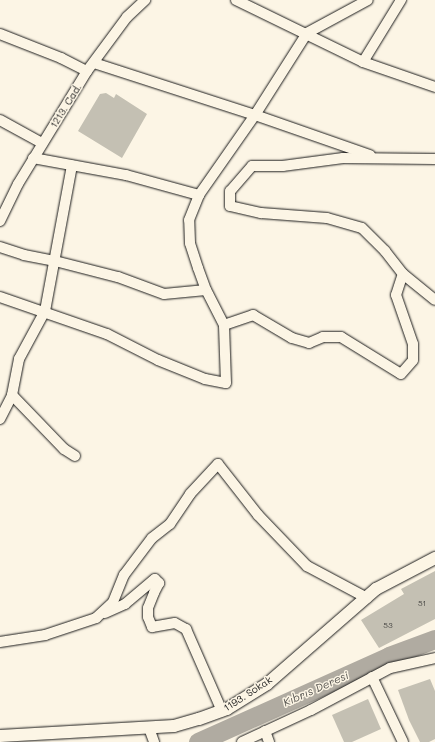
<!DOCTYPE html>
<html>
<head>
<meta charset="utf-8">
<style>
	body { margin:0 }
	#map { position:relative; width:435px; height:742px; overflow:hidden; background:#fcf5e5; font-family:Mali,sans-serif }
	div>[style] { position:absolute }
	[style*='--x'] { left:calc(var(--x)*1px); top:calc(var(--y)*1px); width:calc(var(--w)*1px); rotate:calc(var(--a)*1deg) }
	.river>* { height:19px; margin:-9.5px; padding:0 9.5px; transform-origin:9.5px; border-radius:9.5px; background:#b0aba1 }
	.building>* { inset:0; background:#c4c0b3 }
	.roads { filter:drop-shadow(0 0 1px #1c1c1c) drop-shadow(0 0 1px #1c1c1c) }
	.minor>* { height:10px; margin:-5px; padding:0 5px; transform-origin:5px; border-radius:5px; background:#fcf5e5 }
	.tertiary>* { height:12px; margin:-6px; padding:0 6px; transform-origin:6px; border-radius:6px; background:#fcf5e5 }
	span { translate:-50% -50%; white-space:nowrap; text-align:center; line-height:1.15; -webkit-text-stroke:3px #fcf5e5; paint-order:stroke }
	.number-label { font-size:8px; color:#464542 }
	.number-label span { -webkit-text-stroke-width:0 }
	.street-label { font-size:10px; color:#1c1c1c }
	.water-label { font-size:11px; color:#575551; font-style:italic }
</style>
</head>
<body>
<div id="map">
	<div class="river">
		<div style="--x:198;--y:742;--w:209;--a:-24.2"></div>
		<div style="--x:389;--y:656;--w:49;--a:-20.3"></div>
	</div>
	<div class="building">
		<div style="clip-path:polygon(106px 93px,114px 98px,116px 94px,147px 114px,122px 158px,78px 131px,100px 94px)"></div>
		<div style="clip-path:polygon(435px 571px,435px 619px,379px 648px,361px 620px,404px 594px,401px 589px)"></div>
		<div style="clip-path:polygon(430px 679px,435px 691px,435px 739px,429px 742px,420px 742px,409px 720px,398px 690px)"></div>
		<div style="clip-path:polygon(368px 699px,381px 729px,352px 742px,344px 742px,332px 715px)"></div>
	</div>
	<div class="roads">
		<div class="minor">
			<div style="--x:236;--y:0;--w:141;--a:26"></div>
			<div style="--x:363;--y:62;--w:76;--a:19.1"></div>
			<div style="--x:0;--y:34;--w:66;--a:21.5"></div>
			<div style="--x:61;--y:58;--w:29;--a:27"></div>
			<div style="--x:363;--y:62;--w:73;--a:-58.5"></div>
			<div style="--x:94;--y:63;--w:169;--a:17.9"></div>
			<div style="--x:255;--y:115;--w:122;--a:19.2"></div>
			<div style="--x:0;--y:120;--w:48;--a:28.7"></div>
			<div style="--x:33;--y:158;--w:95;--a:10.4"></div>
			<div style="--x:126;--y:175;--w:76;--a:15.3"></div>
			<div style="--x:435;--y:159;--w:92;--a:-179.4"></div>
			<div style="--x:343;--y:158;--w:61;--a:172.4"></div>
			<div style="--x:283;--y:166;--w:31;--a:180"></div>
			<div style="--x:252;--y:166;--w:33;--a:131"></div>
			<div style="--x:230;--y:191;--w:15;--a:90"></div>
			<div style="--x:230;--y:206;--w:32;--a:13"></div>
			<div style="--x:261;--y:213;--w:66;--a:4.3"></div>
			<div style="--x:327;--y:218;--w:36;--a:16"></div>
			<div style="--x:362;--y:228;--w:33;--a:45"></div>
			<div style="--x:385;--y:251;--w:29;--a:52"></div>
			<div style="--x:403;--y:274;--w:41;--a:39.1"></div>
			<div style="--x:0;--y:221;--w:41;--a:-64.1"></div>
			<div style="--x:18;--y:184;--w:132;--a:-58.6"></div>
			<div style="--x:87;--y:71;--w:67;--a:-53.5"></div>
			<div style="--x:127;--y:17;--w:25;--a:-43"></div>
			<div style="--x:0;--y:247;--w:25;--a:18"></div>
			<div style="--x:24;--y:255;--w:32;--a:11"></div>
			<div style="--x:55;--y:261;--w:65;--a:14.3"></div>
			<div style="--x:118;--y:277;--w:49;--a:20.3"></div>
			<div style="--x:164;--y:294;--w:42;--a:-5.4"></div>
			<div style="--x:0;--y:297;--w:113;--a:19.1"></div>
			<div style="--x:107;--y:334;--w:57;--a:27"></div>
			<div style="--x:158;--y:360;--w:51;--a:22"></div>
			<div style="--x:205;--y:379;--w:21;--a:11"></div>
			<div style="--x:226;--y:383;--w:58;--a:-92"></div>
			<div style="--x:224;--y:325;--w:39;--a:-117"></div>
			<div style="--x:206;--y:290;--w:23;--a:-110"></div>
			<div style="--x:198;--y:268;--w:26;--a:-108"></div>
			<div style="--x:190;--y:243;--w:23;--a:-92"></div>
			<div style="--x:189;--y:220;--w:27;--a:-68"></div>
			<div style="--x:199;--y:195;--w:98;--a:-55"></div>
			<div style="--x:255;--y:115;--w:97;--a:-57.6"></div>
			<div style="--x:307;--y:33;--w:69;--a:-28.4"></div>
			<div style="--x:224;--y:325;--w:31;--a:-19"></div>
			<div style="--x:253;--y:315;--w:45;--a:30.5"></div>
			<div style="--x:292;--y:338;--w:18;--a:16"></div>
			<div style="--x:309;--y:343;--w:15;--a:-23"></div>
			<div style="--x:323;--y:337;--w:18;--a:0"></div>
			<div style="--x:341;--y:337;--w:70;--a:31.7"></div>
			<div style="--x:401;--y:374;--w:18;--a:-49"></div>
			<div style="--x:413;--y:360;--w:16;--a:-90"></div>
			<div style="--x:413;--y:344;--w:52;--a:-109.1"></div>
			<div style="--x:396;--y:295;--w:22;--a:-72"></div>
			<div style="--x:12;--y:395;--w:75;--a:46.1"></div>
			<div style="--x:64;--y:449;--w:13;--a:32"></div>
			<div style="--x:0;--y:419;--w:27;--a:-63"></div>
			<div style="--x:12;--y:395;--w:37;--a:-79"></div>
			<div style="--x:19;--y:359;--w:55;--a:-61.6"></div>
			<div style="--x:45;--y:311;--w:148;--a:-79.5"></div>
			<div style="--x:105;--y:613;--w:22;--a:-24"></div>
			<div style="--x:125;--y:604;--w:39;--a:-40"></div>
			<div style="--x:155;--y:579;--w:6;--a:45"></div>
			<div style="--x:159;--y:583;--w:11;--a:117"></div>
			<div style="--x:154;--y:593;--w:16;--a:112"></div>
			<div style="--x:148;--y:608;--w:9;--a:90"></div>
			<div style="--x:148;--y:617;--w:11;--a:68"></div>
			<div style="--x:152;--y:627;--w:23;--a:-10"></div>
			<div style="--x:175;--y:623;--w:13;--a:29"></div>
			<div style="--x:186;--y:629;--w:90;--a:66.3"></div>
			<div style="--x:0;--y:642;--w:46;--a:-8.8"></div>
			<div style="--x:45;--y:635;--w:54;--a:-18.4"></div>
			<div style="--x:96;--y:618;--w:23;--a:-43"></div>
			<div style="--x:113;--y:602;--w:29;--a:-68"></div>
			<div style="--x:124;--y:575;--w:46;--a:-52.9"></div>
			<div style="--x:152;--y:538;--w:23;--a:-38"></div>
			<div style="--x:170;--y:524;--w:36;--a:-56"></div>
			<div style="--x:190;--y:494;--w:41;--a:-47"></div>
			<div style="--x:218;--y:464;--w:65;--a:51.9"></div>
			<div style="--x:258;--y:515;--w:71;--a:46.1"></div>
			<div style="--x:307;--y:566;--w:68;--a:28.1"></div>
			<div style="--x:372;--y:677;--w:72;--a:64.5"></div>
			<div style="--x:149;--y:728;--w:15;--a:70"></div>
			<div style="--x:265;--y:731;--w:12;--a:70"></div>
			<div style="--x:242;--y:742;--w:76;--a:-24.9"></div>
			<div style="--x:311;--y:710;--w:89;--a:-28"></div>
			<div style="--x:390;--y:668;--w:46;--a:-12.5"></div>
		</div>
		<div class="tertiary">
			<div style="--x:0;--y:736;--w:174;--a:-3.3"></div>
			<div style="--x:174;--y:726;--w:26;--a:-16"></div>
			<div style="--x:199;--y:719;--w:30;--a:-20"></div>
			<div style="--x:227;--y:709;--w:47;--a:-32"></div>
			<div style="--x:267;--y:684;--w:145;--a:-41.1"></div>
			<div style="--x:376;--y:589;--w:67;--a:-27.7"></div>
		</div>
	</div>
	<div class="number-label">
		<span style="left:422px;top:604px">51</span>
		<span style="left:388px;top:626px">53</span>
	</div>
	<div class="street-label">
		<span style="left:66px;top:106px;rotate:-58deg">1213. Cad.</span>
		<span style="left:248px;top:694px;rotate:-33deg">1193. Sokak</span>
	</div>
	<div class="water-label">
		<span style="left:316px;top:689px;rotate:-24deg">Kıbrıs Deresi</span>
	</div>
</div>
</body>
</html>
